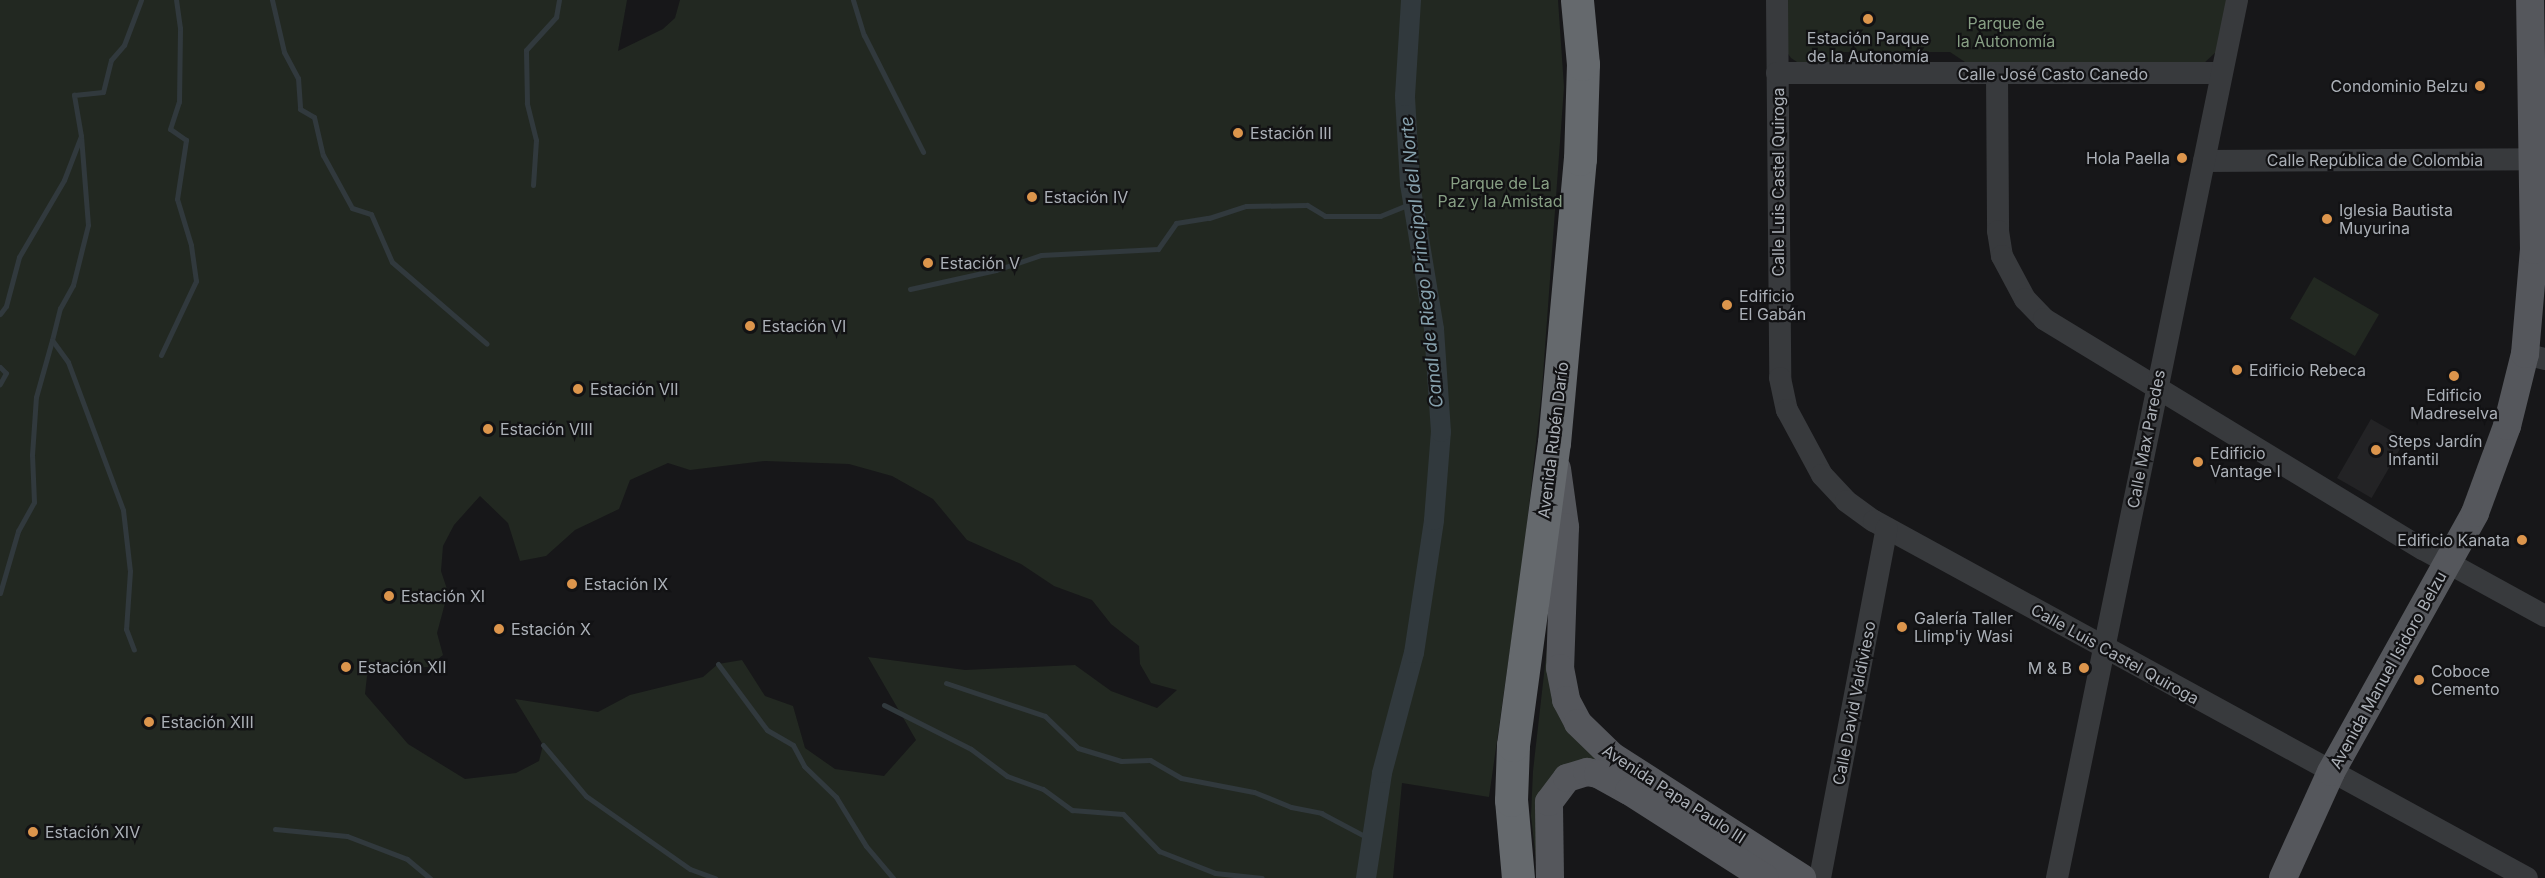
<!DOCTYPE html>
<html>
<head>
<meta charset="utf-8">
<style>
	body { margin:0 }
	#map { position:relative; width:2545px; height:878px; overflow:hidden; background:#171719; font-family:Inter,sans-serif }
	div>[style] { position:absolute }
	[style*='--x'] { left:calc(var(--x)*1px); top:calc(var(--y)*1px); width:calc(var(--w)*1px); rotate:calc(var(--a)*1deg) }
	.built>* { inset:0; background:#232325; transform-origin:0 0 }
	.green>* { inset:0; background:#222821; transform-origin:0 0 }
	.stream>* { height:5px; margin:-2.5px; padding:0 2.5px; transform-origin:2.5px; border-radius:2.5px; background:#31393d }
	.canal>* { height:20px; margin:-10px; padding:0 10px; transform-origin:10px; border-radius:10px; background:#31393d }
	.minor>* { height:22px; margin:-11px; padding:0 11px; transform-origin:11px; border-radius:11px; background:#383a3d }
	.major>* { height:28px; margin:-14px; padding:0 14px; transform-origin:14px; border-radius:14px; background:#55575c }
	.highway>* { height:33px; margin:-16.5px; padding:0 16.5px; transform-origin:16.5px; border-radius:16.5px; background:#65696d }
	.dots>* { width:16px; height:16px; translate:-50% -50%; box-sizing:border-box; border:3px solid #121214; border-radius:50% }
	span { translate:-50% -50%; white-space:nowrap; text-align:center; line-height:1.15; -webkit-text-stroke:4.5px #121214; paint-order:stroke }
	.park-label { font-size:16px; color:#879f84 }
	.poi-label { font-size:16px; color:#abb0b7 }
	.right { translate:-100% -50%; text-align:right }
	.left { translate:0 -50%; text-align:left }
	.street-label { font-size:16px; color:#abb0b7 }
	.water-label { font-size:18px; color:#86a1ad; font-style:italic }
</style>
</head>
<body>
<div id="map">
	<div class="built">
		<div style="left:2371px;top:419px;width:40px;height:68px;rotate:30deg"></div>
	</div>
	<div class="green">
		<div style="clip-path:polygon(evenodd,0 0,627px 0,618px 51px,663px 29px,675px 18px,680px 0,1558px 0,1564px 87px,1542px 389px,1524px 551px,1489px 797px,1402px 783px,1393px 878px,0 878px,0 0,765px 461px,849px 464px,892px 476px,933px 499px,967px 540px,1021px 564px,1054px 586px,1092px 600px,1111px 624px,1139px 646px,1140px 664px,1151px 683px,1177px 690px,1157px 708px,1111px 691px,1075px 665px,965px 670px,868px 657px,916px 740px,884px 776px,835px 769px,805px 748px,793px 706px,765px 696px,742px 660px,718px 664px,703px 677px,630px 695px,598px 712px,515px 699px,543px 745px,539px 761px,516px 773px,465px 779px,408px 744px,365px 694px,367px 676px,373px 669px,428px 667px,443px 655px,437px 633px,448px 592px,441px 571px,443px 546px,454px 525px,480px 496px,508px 523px,520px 561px,546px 556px,575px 530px,619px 509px,630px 480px,668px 463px,690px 470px,765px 461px)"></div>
		<div style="clip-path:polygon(1786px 0,2227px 0,2217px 51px,2203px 64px,1968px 64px,1950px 52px,1839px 52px,1829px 65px,1797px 62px,1791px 58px,1786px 51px)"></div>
		<div style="left:2314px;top:277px;width:75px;height:48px;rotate:30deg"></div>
		<div style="clip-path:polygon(1558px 551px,1554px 668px,1604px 760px,1577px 764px,1538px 878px,1531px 816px,1533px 771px)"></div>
	</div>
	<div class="stream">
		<div style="--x:272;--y:0;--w:53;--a:77"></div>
		<div style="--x:284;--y:52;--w:30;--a:62"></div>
		<div style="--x:298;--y:78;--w:31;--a:86"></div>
		<div style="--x:300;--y:109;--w:16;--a:30"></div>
		<div style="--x:314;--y:117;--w:39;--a:77"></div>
		<div style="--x:323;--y:155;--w:60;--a:61.3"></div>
		<div style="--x:352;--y:208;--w:20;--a:18"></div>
		<div style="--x:371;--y:214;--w:52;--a:66.4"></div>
		<div style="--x:392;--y:262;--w:125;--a:40.8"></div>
		<div style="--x:853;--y:0;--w:37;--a:73"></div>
		<div style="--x:864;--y:35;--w:131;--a:63.2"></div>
		<div style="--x:81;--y:136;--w:89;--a:85.5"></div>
		<div style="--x:88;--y:225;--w:62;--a:104"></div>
		<div style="--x:73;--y:285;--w:26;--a:119"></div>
		<div style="--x:60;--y:308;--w:33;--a:104"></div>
		<div style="--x:52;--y:340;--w:27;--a:54"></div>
		<div style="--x:68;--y:362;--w:158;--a:69.6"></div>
		<div style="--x:123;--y:510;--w:61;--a:83.5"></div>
		<div style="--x:130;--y:571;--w:58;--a:93.9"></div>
		<div style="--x:126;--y:629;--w:22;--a:69"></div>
		<div style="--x:533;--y:185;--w:45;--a:-86.2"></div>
		<div style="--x:536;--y:140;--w:38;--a:-104"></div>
		<div style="--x:527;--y:103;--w:53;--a:-91.1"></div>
		<div style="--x:526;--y:50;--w:45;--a:-47.7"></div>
		<div style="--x:556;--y:17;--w:17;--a:-80"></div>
		<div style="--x:910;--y:289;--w:88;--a:-12.5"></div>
		<div style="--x:996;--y:270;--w:47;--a:-18.4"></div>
		<div style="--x:1041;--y:255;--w:117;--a:-2.9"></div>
		<div style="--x:1158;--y:249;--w:32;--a:-55"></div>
		<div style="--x:1176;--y:223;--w:33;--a:-9"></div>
		<div style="--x:1209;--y:218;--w:39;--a:-18"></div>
		<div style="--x:1246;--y:206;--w:61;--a:-0.9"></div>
		<div style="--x:1307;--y:205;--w:21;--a:31"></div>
		<div style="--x:1325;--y:216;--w:55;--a:0"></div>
		<div style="--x:1380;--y:216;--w:35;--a:-22"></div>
		<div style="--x:0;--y:314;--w:10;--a:-53"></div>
		<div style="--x:6;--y:306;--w:51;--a:-75.1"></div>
		<div style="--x:19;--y:257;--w:89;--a:-59.7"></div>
		<div style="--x:64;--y:180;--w:47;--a:-68.9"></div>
		<div style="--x:81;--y:136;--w:42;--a:-99.7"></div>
		<div style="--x:74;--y:95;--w:29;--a:-6"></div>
		<div style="--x:103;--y:92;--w:33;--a:-76"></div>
		<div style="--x:111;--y:60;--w:20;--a:-49"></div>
		<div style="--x:124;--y:45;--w:48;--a:-69.3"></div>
		<div style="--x:161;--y:355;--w:82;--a:-64.7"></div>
		<div style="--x:196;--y:281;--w:36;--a:-98"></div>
		<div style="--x:191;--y:245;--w:48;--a:-106.9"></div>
		<div style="--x:177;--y:199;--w:60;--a:-81.3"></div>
		<div style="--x:186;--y:140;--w:19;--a:-145"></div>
		<div style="--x:170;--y:129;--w:28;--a:-72"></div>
		<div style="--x:179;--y:102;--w:74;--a:-89.2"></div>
		<div style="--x:180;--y:28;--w:28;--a:-98"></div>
		<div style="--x:0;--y:367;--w:8;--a:45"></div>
		<div style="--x:6;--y:373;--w:13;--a:119"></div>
		<div style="--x:0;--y:593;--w:65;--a:-73.8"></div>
		<div style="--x:18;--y:531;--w:33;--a:-61"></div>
		<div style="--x:34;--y:502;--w:47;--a:-92.4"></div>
		<div style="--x:32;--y:455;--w:58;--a:-86.1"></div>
		<div style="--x:36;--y:397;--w:59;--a:-74.3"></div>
		<div style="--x:718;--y:664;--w:82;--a:53.4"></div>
		<div style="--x:767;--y:730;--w:30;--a:30"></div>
		<div style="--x:793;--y:745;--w:24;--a:62"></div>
		<div style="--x:804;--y:766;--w:45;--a:44.1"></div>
		<div style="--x:836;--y:797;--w:57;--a:58.5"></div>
		<div style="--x:866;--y:846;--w:42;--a:49.8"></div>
		<div style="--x:946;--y:683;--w:104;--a:18.4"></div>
		<div style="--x:1045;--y:716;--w:46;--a:44.1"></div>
		<div style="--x:1078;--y:748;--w:45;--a:16.8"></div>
		<div style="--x:1121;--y:761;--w:29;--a:-2"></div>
		<div style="--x:1150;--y:760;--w:36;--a:30"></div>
		<div style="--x:1181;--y:778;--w:74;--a:10.9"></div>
		<div style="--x:1254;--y:792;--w:40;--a:22"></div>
		<div style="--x:1291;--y:807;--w:31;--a:11"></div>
		<div style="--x:1321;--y:813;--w:58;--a:27.9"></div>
		<div style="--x:884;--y:705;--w:97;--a:26.8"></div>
		<div style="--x:971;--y:749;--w:45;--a:36.9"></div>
		<div style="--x:1007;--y:776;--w:38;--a:20"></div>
		<div style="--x:1043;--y:789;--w:36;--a:36"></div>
		<div style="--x:1072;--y:810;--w:51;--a:4.5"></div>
		<div style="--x:1123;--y:814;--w:52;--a:45.8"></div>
		<div style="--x:1159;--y:851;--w:60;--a:21.4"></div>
		<div style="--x:1215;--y:873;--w:47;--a:6.1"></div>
		<div style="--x:543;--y:745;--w:67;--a:49.9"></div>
		<div style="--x:586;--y:796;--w:127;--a:35.1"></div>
		<div style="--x:690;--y:869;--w:27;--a:20"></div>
		<div style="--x:275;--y:829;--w:72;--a:5.6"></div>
		<div style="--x:347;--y:836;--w:64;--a:21"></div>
		<div style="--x:407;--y:859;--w:30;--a:40"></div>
	</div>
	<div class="canal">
		<div style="--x:1366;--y:878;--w:106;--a:-81.3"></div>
		<div style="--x:1382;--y:773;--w:124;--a:-75.1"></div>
		<div style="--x:1414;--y:653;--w:134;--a:-81.4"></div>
		<div style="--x:1434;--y:520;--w:88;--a:-85.5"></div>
		<div style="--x:1441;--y:432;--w:103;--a:-93.9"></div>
		<div style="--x:1434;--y:329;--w:147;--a:-99.4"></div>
		<div style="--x:1410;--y:184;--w:88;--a:-93.3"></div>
		<div style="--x:1405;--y:96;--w:96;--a:-86.4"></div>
	</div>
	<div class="minor">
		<div style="--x:1777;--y:0;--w:378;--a:89.5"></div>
		<div style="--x:1780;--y:378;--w:33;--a:78"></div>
		<div style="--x:1787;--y:410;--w:74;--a:61.7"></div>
		<div style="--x:1822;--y:475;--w:35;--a:47"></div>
		<div style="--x:1846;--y:501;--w:34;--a:36"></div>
		<div style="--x:1874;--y:521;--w:744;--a:28.67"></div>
		<div style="--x:1777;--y:73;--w:444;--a:0"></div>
		<div style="--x:1997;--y:75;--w:156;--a:89.6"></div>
		<div style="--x:1998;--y:231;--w:25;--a:81"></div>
		<div style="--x:2002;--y:256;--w:49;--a:61.9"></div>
		<div style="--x:2025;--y:299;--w:28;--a:46"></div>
		<div style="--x:2044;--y:319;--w:443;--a:31.3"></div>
		<div style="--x:2423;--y:549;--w:139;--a:28.8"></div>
		<div style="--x:2204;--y:161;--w:341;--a:-0.3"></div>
		<div style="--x:2525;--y:354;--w:21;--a:14"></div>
		<div style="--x:1820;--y:878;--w:356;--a:-79.2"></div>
		<div style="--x:2057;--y:878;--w:896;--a:-78.41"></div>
	</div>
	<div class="major">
		<div style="--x:1557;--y:469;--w:59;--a:82.1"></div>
		<div style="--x:1565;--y:527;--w:141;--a:92"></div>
		<div style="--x:1560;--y:668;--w:33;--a:79"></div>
		<div style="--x:1566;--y:700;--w:26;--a:62"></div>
		<div style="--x:1578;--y:723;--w:47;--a:44.1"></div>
		<div style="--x:1612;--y:756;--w:226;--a:32.7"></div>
		<div style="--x:1550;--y:878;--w:76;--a:-90.8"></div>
		<div style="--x:1549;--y:802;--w:30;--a:-53"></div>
		<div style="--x:1567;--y:778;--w:21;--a:-17"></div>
		<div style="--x:1587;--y:772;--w:11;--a:10"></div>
		<div style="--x:1598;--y:774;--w:35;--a:29"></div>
		<div style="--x:1629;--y:791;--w:161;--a:32.6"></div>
		<div style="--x:2283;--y:878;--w:116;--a:-65.6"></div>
		<div style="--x:2331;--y:772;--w:296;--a:-60.9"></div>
		<div style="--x:2475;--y:513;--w:93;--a:-69.8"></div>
		<div style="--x:2507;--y:426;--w:74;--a:-76"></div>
		<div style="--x:2525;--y:354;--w:104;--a:-85.1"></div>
		<div style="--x:2534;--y:250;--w:250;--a:-90.9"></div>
	</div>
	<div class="highway">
		<div style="--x:1518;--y:878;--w:78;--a:-95.1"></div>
		<div style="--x:1511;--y:800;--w:55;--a:-87.9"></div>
		<div style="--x:1513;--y:745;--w:305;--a:-82.3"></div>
		<div style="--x:1554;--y:443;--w:285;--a:-84.8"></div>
		<div style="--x:1580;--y:159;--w:95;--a:-88.2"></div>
		<div style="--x:1583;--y:64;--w:64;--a:-95.4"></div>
	</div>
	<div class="dots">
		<div style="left:1868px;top:19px;background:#dc954c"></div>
		<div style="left:2480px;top:86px;background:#dc954c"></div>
		<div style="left:1238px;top:133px;background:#dc954c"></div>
		<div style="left:2182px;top:158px;background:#dc954c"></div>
		<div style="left:1032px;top:197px;background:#dc954c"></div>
		<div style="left:2327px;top:219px;background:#dc954c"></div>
		<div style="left:928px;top:263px;background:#dc954c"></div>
		<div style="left:1727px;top:305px;background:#dc954c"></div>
		<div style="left:750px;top:326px;background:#dc954c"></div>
		<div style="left:2237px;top:370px;background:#dc954c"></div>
		<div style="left:2454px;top:376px;background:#dc954c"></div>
		<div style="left:578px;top:389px;background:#dc954c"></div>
		<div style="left:488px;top:429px;background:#dc954c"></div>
		<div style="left:2376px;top:450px;background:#dc954c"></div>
		<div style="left:2198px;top:462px;background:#dc954c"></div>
		<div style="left:2522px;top:540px;background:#dc954c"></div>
		<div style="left:572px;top:584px;background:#dc954c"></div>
		<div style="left:389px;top:596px;background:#dc954c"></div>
		<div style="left:1902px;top:627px;background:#dc954c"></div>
		<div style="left:499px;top:629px;background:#dc954c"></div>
		<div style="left:346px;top:667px;background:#dc954c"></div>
		<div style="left:2084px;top:668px;background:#dc954c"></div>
		<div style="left:2419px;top:680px;background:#dc954c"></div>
		<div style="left:149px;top:722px;background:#dc954c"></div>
		<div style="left:33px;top:832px;background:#dc954c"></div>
	</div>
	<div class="park-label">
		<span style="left:2006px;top:32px">Parque de<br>la Autonomía</span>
		<span style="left:1500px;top:192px">Parque de La<br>Paz y la Amistad</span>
	</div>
	<div class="poi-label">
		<span style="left:1868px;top:47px">Estación Parque<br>de la Autonomía</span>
		<span class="right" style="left:2468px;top:86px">Condominio Belzu</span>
		<span class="left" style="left:1250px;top:133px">Estación III</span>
		<span class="right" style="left:2170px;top:158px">Hola Paella</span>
		<span class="left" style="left:1044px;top:197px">Estación IV</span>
		<span class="left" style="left:2339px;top:219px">Iglesia Bautista<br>Muyurina</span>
		<span class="left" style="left:940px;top:263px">Estación V</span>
		<span class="left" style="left:1739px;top:305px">Edificio<br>El Gabán</span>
		<span class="left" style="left:762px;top:326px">Estación VI</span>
		<span class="left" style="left:2249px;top:370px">Edificio Rebeca</span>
		<span class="left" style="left:590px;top:389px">Estación VII</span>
		<span style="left:2454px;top:404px">Edificio<br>Madreselva</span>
		<span class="left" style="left:500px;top:429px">Estación VIII</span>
		<span class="left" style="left:2388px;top:450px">Steps Jardín<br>Infantil</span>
		<span class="left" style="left:2210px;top:462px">Edificio<br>Vantage I</span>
		<span class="right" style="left:2510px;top:540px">Edificio Kanata</span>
		<span class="left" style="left:584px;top:584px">Estación IX</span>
		<span class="left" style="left:401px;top:596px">Estación XI</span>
		<span class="left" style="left:1914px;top:627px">Galería Taller<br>Llimp'iy Wasi</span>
		<span class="left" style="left:511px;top:629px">Estación X</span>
		<span class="left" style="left:358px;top:667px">Estación XII</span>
		<span class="right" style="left:2072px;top:668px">M &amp; B</span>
		<span class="left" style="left:2431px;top:680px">Coboce<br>Cemento</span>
		<span class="left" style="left:161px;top:722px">Estación XIII</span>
		<span class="left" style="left:45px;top:832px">Estación XIV</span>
	</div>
	<div class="street-label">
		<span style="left:2053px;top:74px">Calle José Casto Canedo</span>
		<span style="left:2375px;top:160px">Calle República de Colombia</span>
		<span style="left:1778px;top:182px;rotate:-90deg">Calle Luis Castel Quiroga</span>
		<span style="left:2146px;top:439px;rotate:-79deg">Calle Max Paredes</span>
		<span style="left:1553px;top:440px;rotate:-83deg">Avenida Rubén Darío</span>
		<span style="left:2115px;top:654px;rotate:29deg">Calle Luis Castel Quiroga</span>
		<span style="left:2388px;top:670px;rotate:-61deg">Avenida Manuel Isidoro Belzu</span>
		<span style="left:1854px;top:703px;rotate:-79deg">Calle David Valdivieso</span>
		<span style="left:1674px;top:794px;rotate:33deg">Avenida Papa Paulo III</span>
	</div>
	<div class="water-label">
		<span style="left:1422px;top:262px;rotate:-96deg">Canal de Riego Principal del Norte</span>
	</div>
</div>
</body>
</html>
